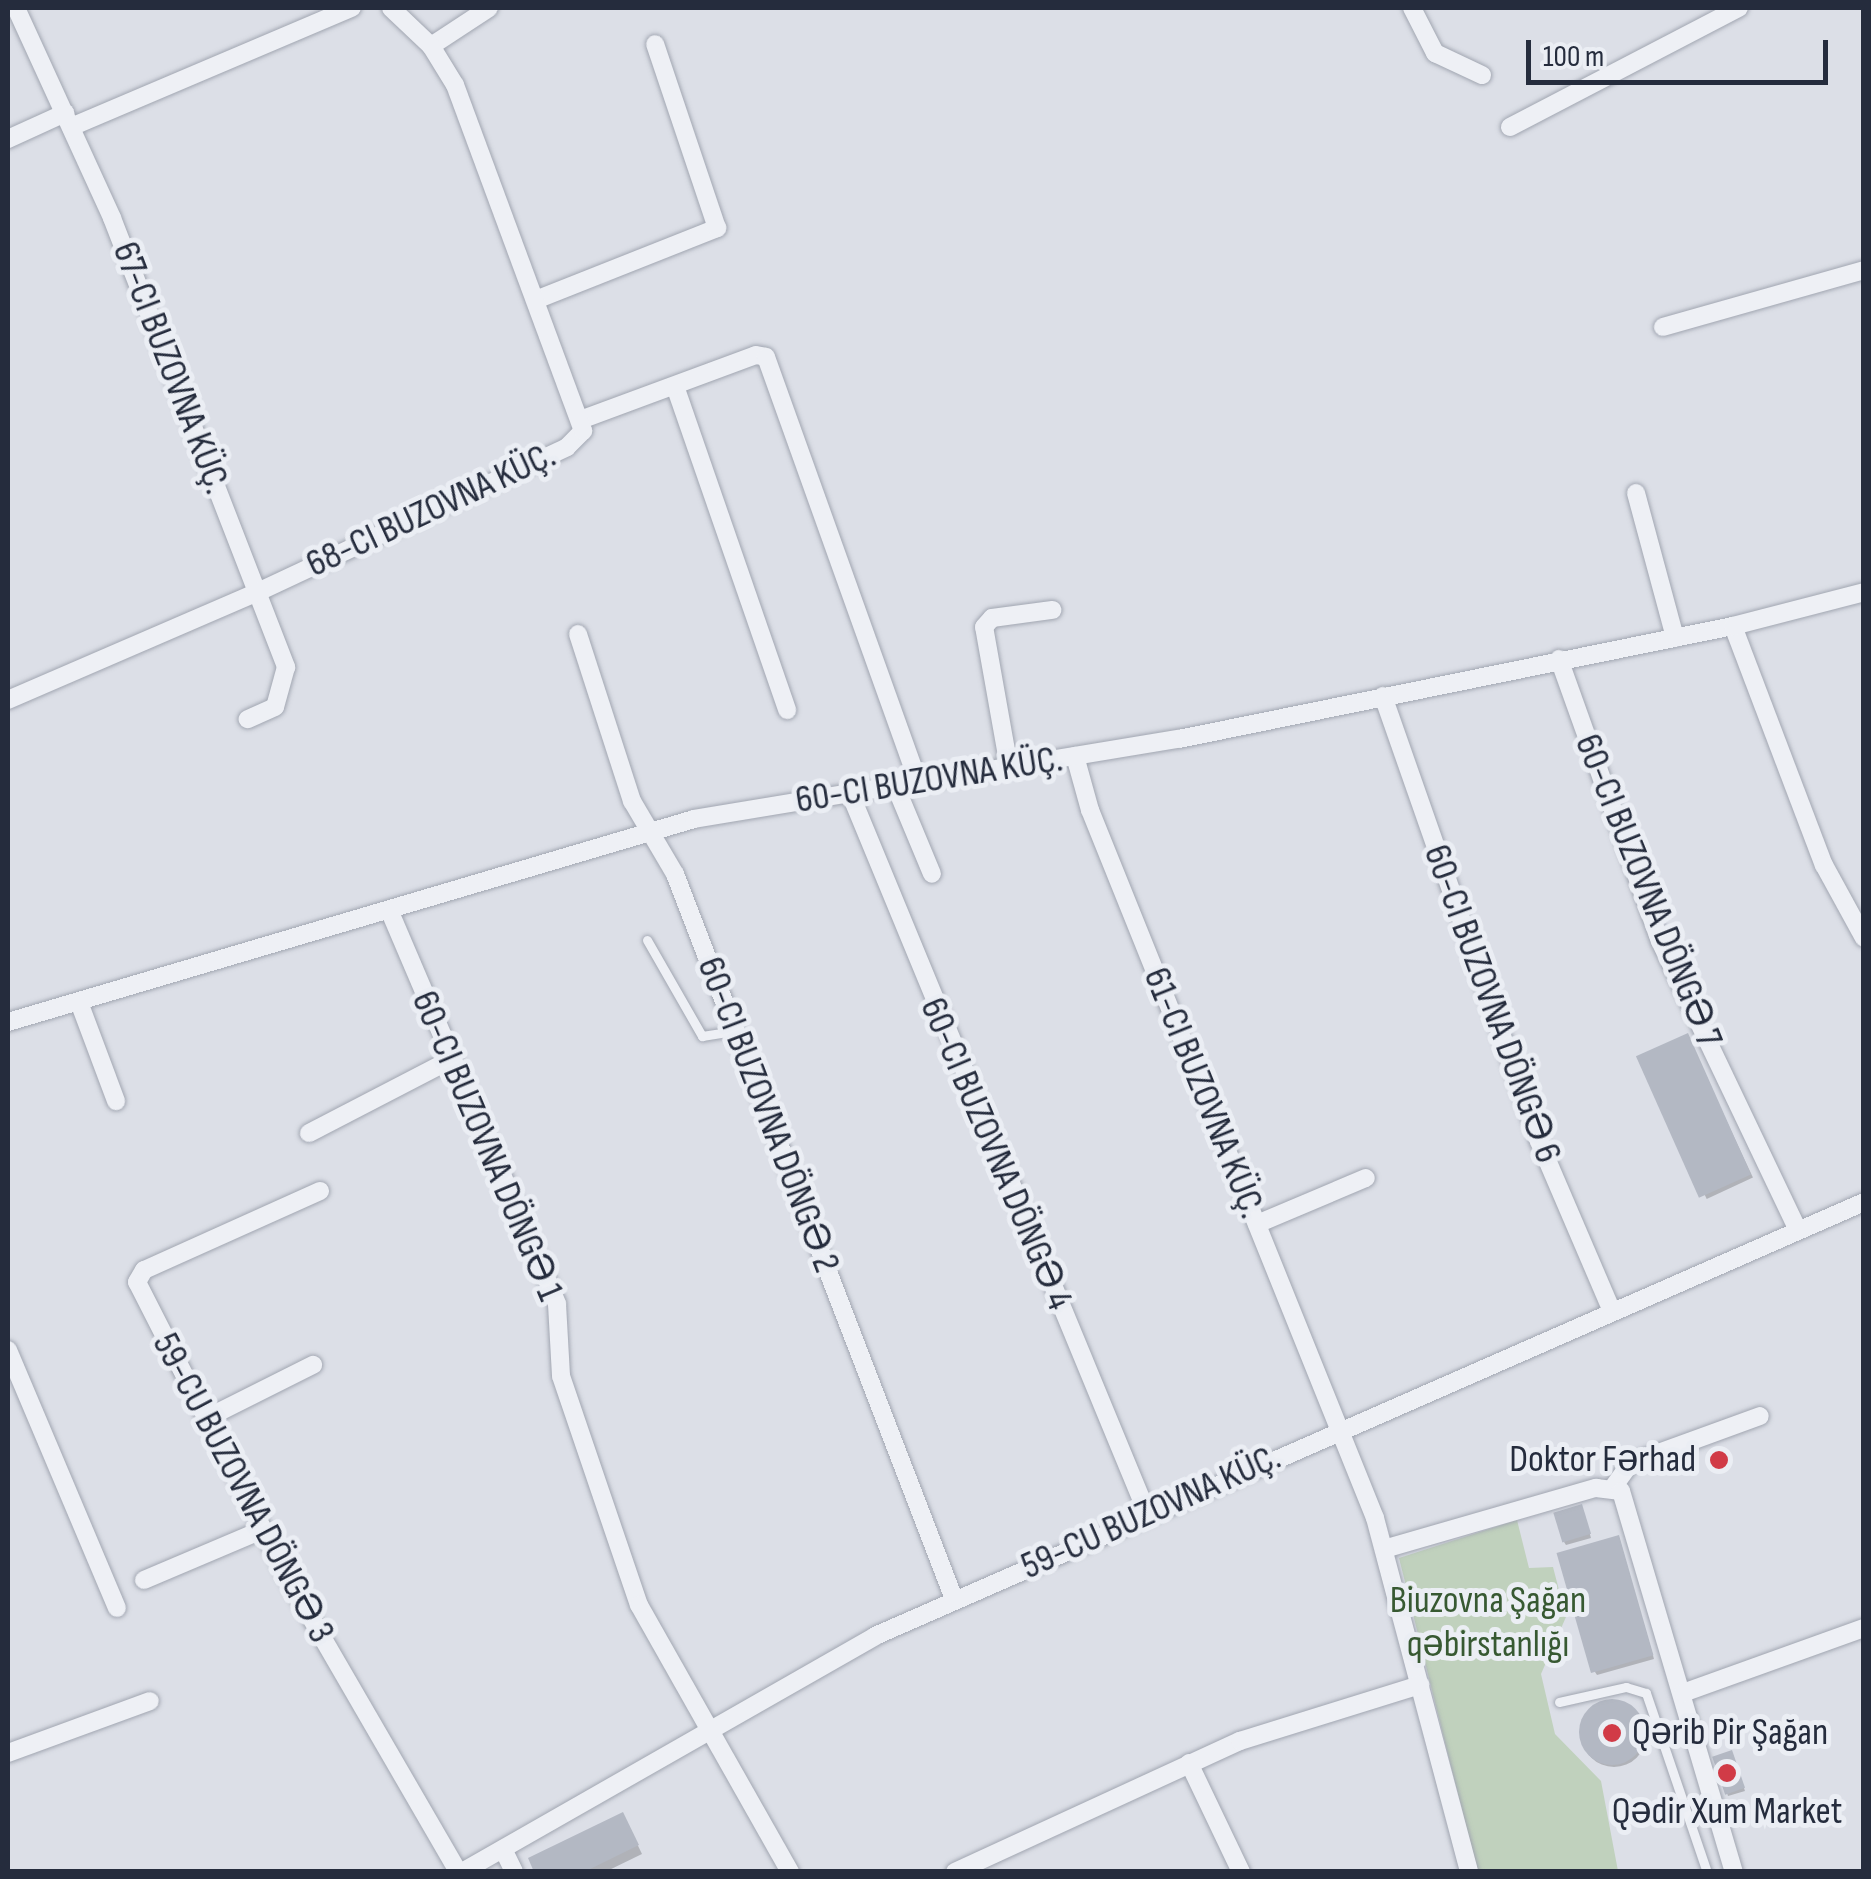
<!DOCTYPE html>
<html>
<head>
<meta charset="utf-8">
<style>
	body { margin:0 }
	#map { position:relative; width:1871px; height:1879px; overflow:hidden; background:#dcdfe7; font-family:"Sofia Sans Condensed",sans-serif }
	div>[style] { position:absolute }
	[style*='--x'] { left:calc(var(--x)*1px); top:calc(var(--y)*1px); width:calc(var(--w)*1px); rotate:calc(var(--a)*1deg) }
	.green>* { inset:0; background:#c0d1bd }
	.shadow>* { inset:0; background:#0003; transform-origin:0 0 }
	.round { border-radius:50% }
	.building>* { inset:0; background:#b3b8c3; transform-origin:0 0 }
	.roads { filter:drop-shadow(0 0 2px #a1a6b1) drop-shadow(0 0 2px #a1a6b1) }
	.lane>* { height:9px; margin:-4.5px; padding:0 4.5px; transform-origin:4.5px; border-radius:4.5px; background:#eef0f5 }
	.street>* { height:18px; margin:-9px; padding:0 9px; transform-origin:9px; border-radius:9px; background:#eef0f5 }
	.dots>* { width:28px; height:28px; translate:-50% -50%; box-sizing:border-box; border:5px solid #ebeef4; border-radius:50% }
	span { translate:-50% -50%; white-space:nowrap; text-align:center; line-height:1.15; -webkit-text-stroke:10px #ebeef4; paint-order:stroke }
	.street-label { font-size:38px; color:#252c3d }
	.poi-label { font-size:38px; color:#252c3d }
	.right { translate:-100% -50%; text-align:right }
	.left { translate:0 -50%; text-align:left }
	.park-label { font-size:38px; color:#375932 }
	.frame { position:absolute; inset:0; border:10px solid #252c3d; pointer-events:none }
	.scale { position:absolute; left:1526px; top:40px; width:302px; height:45px; box-sizing:border-box; border:5px solid #252c3d; border-top:0; padding-left:12px; font-size:30px; line-height:35px; white-space:nowrap; color:#252c3d; -webkit-text-stroke:8px #ebeef4; paint-order:stroke }
</style>
</head>
<body>
<div id="map">
	<div class="green">
		<div style="clip-path:polygon(1517px 1520px,1529px 1568px,1553px 1567px,1566px 1617px,1541px 1674px,1555px 1734px,1601px 1781px,1618px 1871px,1477px 1871px,1399px 1558px)"></div>
	</div>
	<div class="shadow">
		<div style="left:1687px;top:1036px;width:156px;height:51px;rotate:65deg"></div>
		<div style="clip-path:polygon(1583px 1510px,1591px 1538px,1566px 1545px,1564px 1542px)"></div>
		<div style="clip-path:polygon(1620px 1542px,1654px 1659px,1597px 1675px,1595px 1672px)"></div>
		<div class="round" style="left:1582px;top:1703px;width:64px;height:64px"></div>
		<div style="clip-path:polygon(1733px 1756px,1745px 1791px,1728px 1796px,1727px 1793px)"></div>
		<div style="clip-path:polygon(627px 1823px,642px 1854px,605px 1872px,537px 1872px)"></div>
	</div>
	<div class="building">
		<div style="left:1688px;top:1033px;width:155px;height:57px;rotate:66deg"></div>
		<div style="left:1582px;top:1504px;width:31px;height:30px;rotate:73deg"></div>
		<div style="left:1619px;top:1535px;width:125px;height:65px;rotate:74deg"></div>
		<div class="round" style="left:1579px;top:1699px;width:66px;height:66px"></div>
		<div style="left:1732px;top:1750px;width:40px;height:21px;rotate:71deg"></div>
		<div style="clip-path:polygon(623px 1812px,639px 1845px,584px 1872px,534px 1872px,528px 1858px)"></div>
	</div>
	<div class="roads">
		<div class="lane">
			<div style="--x:647;--y:940;--w:111;--a:60.2"></div>
			<div style="--x:702;--y:1036;--w:33;--a:-9"></div>
			<div style="--x:1559;--y:1702;--w:69;--a:-12.6"></div>
			<div style="--x:1626;--y:1687;--w:21;--a:17"></div>
			<div style="--x:1646;--y:1693;--w:189;--a:71.2"></div>
		</div>
		<div class="street">
			<div style="--x:16;--y:8;--w:231;--a:65.4"></div>
			<div style="--x:112;--y:218;--w:482;--a:68.8"></div>
			<div style="--x:286;--y:667;--w:41;--a:105.4"></div>
			<div style="--x:275;--y:707;--w:30;--a:156"></div>
			<div style="--x:1412;--y:8;--w:51;--a:62.9"></div>
			<div style="--x:1435;--y:53;--w:52;--a:25.1"></div>
			<div style="--x:431;--y:46;--w:69;--a:-33.2"></div>
			<div style="--x:71;--y:127;--w:305;--a:-23"></div>
			<div style="--x:1510;--y:127;--w:258;--a:-27.5"></div>
			<div style="--x:8;--y:139;--w:63;--a:-24.5"></div>
			<div style="--x:538;--y:299;--w:193;--a:-21.6"></div>
			<div style="--x:717;--y:228;--w:194;--a:-108.6"></div>
			<div style="--x:1663;--y:327;--w:209;--a:-15.8"></div>
			<div style="--x:675;--y:386;--w:343;--a:70.9"></div>
			<div style="--x:583;--y:419;--w:184;--a:-20.3"></div>
			<div style="--x:756;--y:355;--w:10;--a:11"></div>
			<div style="--x:766;--y:357;--w:450;--a:70.3"></div>
			<div style="--x:1636;--y:493;--w:150;--a:74.9"></div>
			<div style="--x:1733;--y:626;--w:256;--a:69.2"></div>
			<div style="--x:1824;--y:865;--w:83;--a:61.3"></div>
			<div style="--x:578;--y:634;--w:176;--a:72.1"></div>
			<div style="--x:632;--y:801;--w:85;--a:59.5"></div>
			<div style="--x:675;--y:874;--w:777;--a:68.95"></div>
			<div style="--x:1559;--y:659;--w:300;--a:70.3"></div>
			<div style="--x:1660;--y:941;--w:318;--a:64.5"></div>
			<div style="--x:1383;--y:696;--w:472;--a:70.7"></div>
			<div style="--x:1539;--y:1141;--w:183;--a:66.8"></div>
			<div style="--x:8;--y:700;--w:272;--a:-23.4"></div>
			<div style="--x:258;--y:592;--w:341;--a:-25.1"></div>
			<div style="--x:567;--y:447;--w:23;--a:-45"></div>
			<div style="--x:583;--y:431;--w:369;--a:-110.3"></div>
			<div style="--x:455;--y:85;--w:46;--a:-121.6"></div>
			<div style="--x:431;--y:46;--w:55;--a:-136.5"></div>
			<div style="--x:1075;--y:756;--w:56;--a:74.5"></div>
			<div style="--x:1090;--y:810;--w:763;--a:68.07"></div>
			<div style="--x:1375;--y:1518;--w:366;--a:75.1"></div>
			<div style="--x:1009;--y:767;--w:142;--a:-100.1"></div>
			<div style="--x:984;--y:627;--w:12;--a:-48"></div>
			<div style="--x:992;--y:618;--w:61;--a:-7.6"></div>
			<div style="--x:895;--y:785;--w:96;--a:67.4"></div>
			<div style="--x:850;--y:793;--w:779;--a:67.58"></div>
			<div style="--x:390;--y:912;--w:426;--a:66.9"></div>
			<div style="--x:557;--y:1304;--w:72;--a:86.8"></div>
			<div style="--x:561;--y:1376;--w:242;--a:71.2"></div>
			<div style="--x:639;--y:1605;--w:307;--a:60.5"></div>
			<div style="--x:79;--y:1002;--w:106;--a:69.5"></div>
			<div style="--x:8;--y:1022;--w:715;--a:-16.48"></div>
			<div style="--x:694;--y:819;--w:492;--a:-9.4"></div>
			<div style="--x:1179;--y:739;--w:565;--a:-11.53"></div>
			<div style="--x:1733;--y:626;--w:135;--a:-14.5"></div>
			<div style="--x:309;--y:1133;--w:159;--a:-27.4"></div>
			<div style="--x:320;--y:1191;--w:193;--a:155.8"></div>
			<div style="--x:144;--y:1270;--w:14;--a:120"></div>
			<div style="--x:137;--y:1282;--w:326;--a:63"></div>
			<div style="--x:285;--y:1573;--w:345;--a:59.9"></div>
			<div style="--x:1257;--y:1224;--w:118;--a:-22.9"></div>
			<div style="--x:8;--y:1350;--w:280;--a:67.1"></div>
			<div style="--x:205;--y:1419;--w:121;--a:-26.6"></div>
			<div style="--x:1614;--y:1486;--w:29;--a:-54"></div>
			<div style="--x:1631;--y:1463;--w:137;--a:-20"></div>
			<div style="--x:1384;--y:1549;--w:221;--a:-16.1"></div>
			<div style="--x:1596;--y:1488;--w:25;--a:7"></div>
			<div style="--x:1621;--y:1491;--w:397;--a:73.5"></div>
			<div style="--x:144;--y:1580;--w:128;--a:-23"></div>
			<div style="--x:1683;--y:1693;--w:192;--a:-19.8"></div>
			<div style="--x:8;--y:1753;--w:151;--a:-20.1"></div>
			<div style="--x:1189;--y:1763;--w:121;--a:64.5"></div>
			<div style="--x:503;--y:1849;--w:25;--a:64"></div>
			<div style="--x:462;--y:1872;--w:476;--a:-29.7"></div>
			<div style="--x:875;--y:1636;--w:1080;--a:-23.69"></div>
			<div style="--x:955;--y:1872;--w:314;--a:-24.7"></div>
			<div style="--x:1240;--y:1741;--w:189;--a:-17.3"></div>
		</div>
	</div>
	<div class="dots">
		<div style="left:1719px;top:1460px;background:#d13b47"></div>
		<div style="left:1612px;top:1733px;background:#d13b47"></div>
		<div style="left:1727px;top:1773px;background:#d13b47"></div>
	</div>
	<div class="street-label">
		<span style="left:171px;top:368px;rotate:69deg">67-CI BUZOVNA KÜÇ.</span>
		<span style="left:431px;top:510px;rotate:-25deg">68-CI BUZOVNA KÜÇ.</span>
		<span style="left:929px;top:780px;rotate:-9deg">60-CI BUZOVNA KÜÇ.</span>
		<span style="left:1648px;top:891px;rotate:68deg">60-CI BUZOVNA DÖNGƏ 7</span>
		<span style="left:1492px;top:1004px;rotate:70deg">60-CI BUZOVNA DÖNGƏ 6</span>
		<span style="left:1204px;top:1093px;rotate:68deg">61-CI BUZOVNA KÜÇ.</span>
		<span style="left:768px;top:1115px;rotate:69deg">60-CI BUZOVNA DÖNGƏ 2</span>
		<span style="left:487px;top:1146px;rotate:67deg">60-CI BUZOVNA DÖNGƏ 1</span>
		<span style="left:996px;top:1154px;rotate:67deg">60-CI BUZOVNA DÖNGƏ 4</span>
		<span style="left:243px;top:1488px;rotate:62deg">59-CU BUZOVNA DÖNGƏ 3</span>
		<span style="left:1151px;top:1512px;rotate:-24deg">59-CU BUZOVNA KÜÇ.</span>
	</div>
	<div class="poi-label">
		<span class="right" style="left:1696px;top:1460px">Doktor Fərhad</span>
		<span class="left" style="left:1632px;top:1733px">Qərib Pir Şağan</span>
		<span style="left:1727px;top:1812px">Qədir Xum Market</span>
	</div>
	<div class="park-label">
		<span style="left:1488px;top:1623px">Biuzovna Şağan<br>qəbirstanlığı</span>
	</div>
	<div class="frame"></div>
	<div class="scale">100 m</div>
</div>
</body>
</html>
